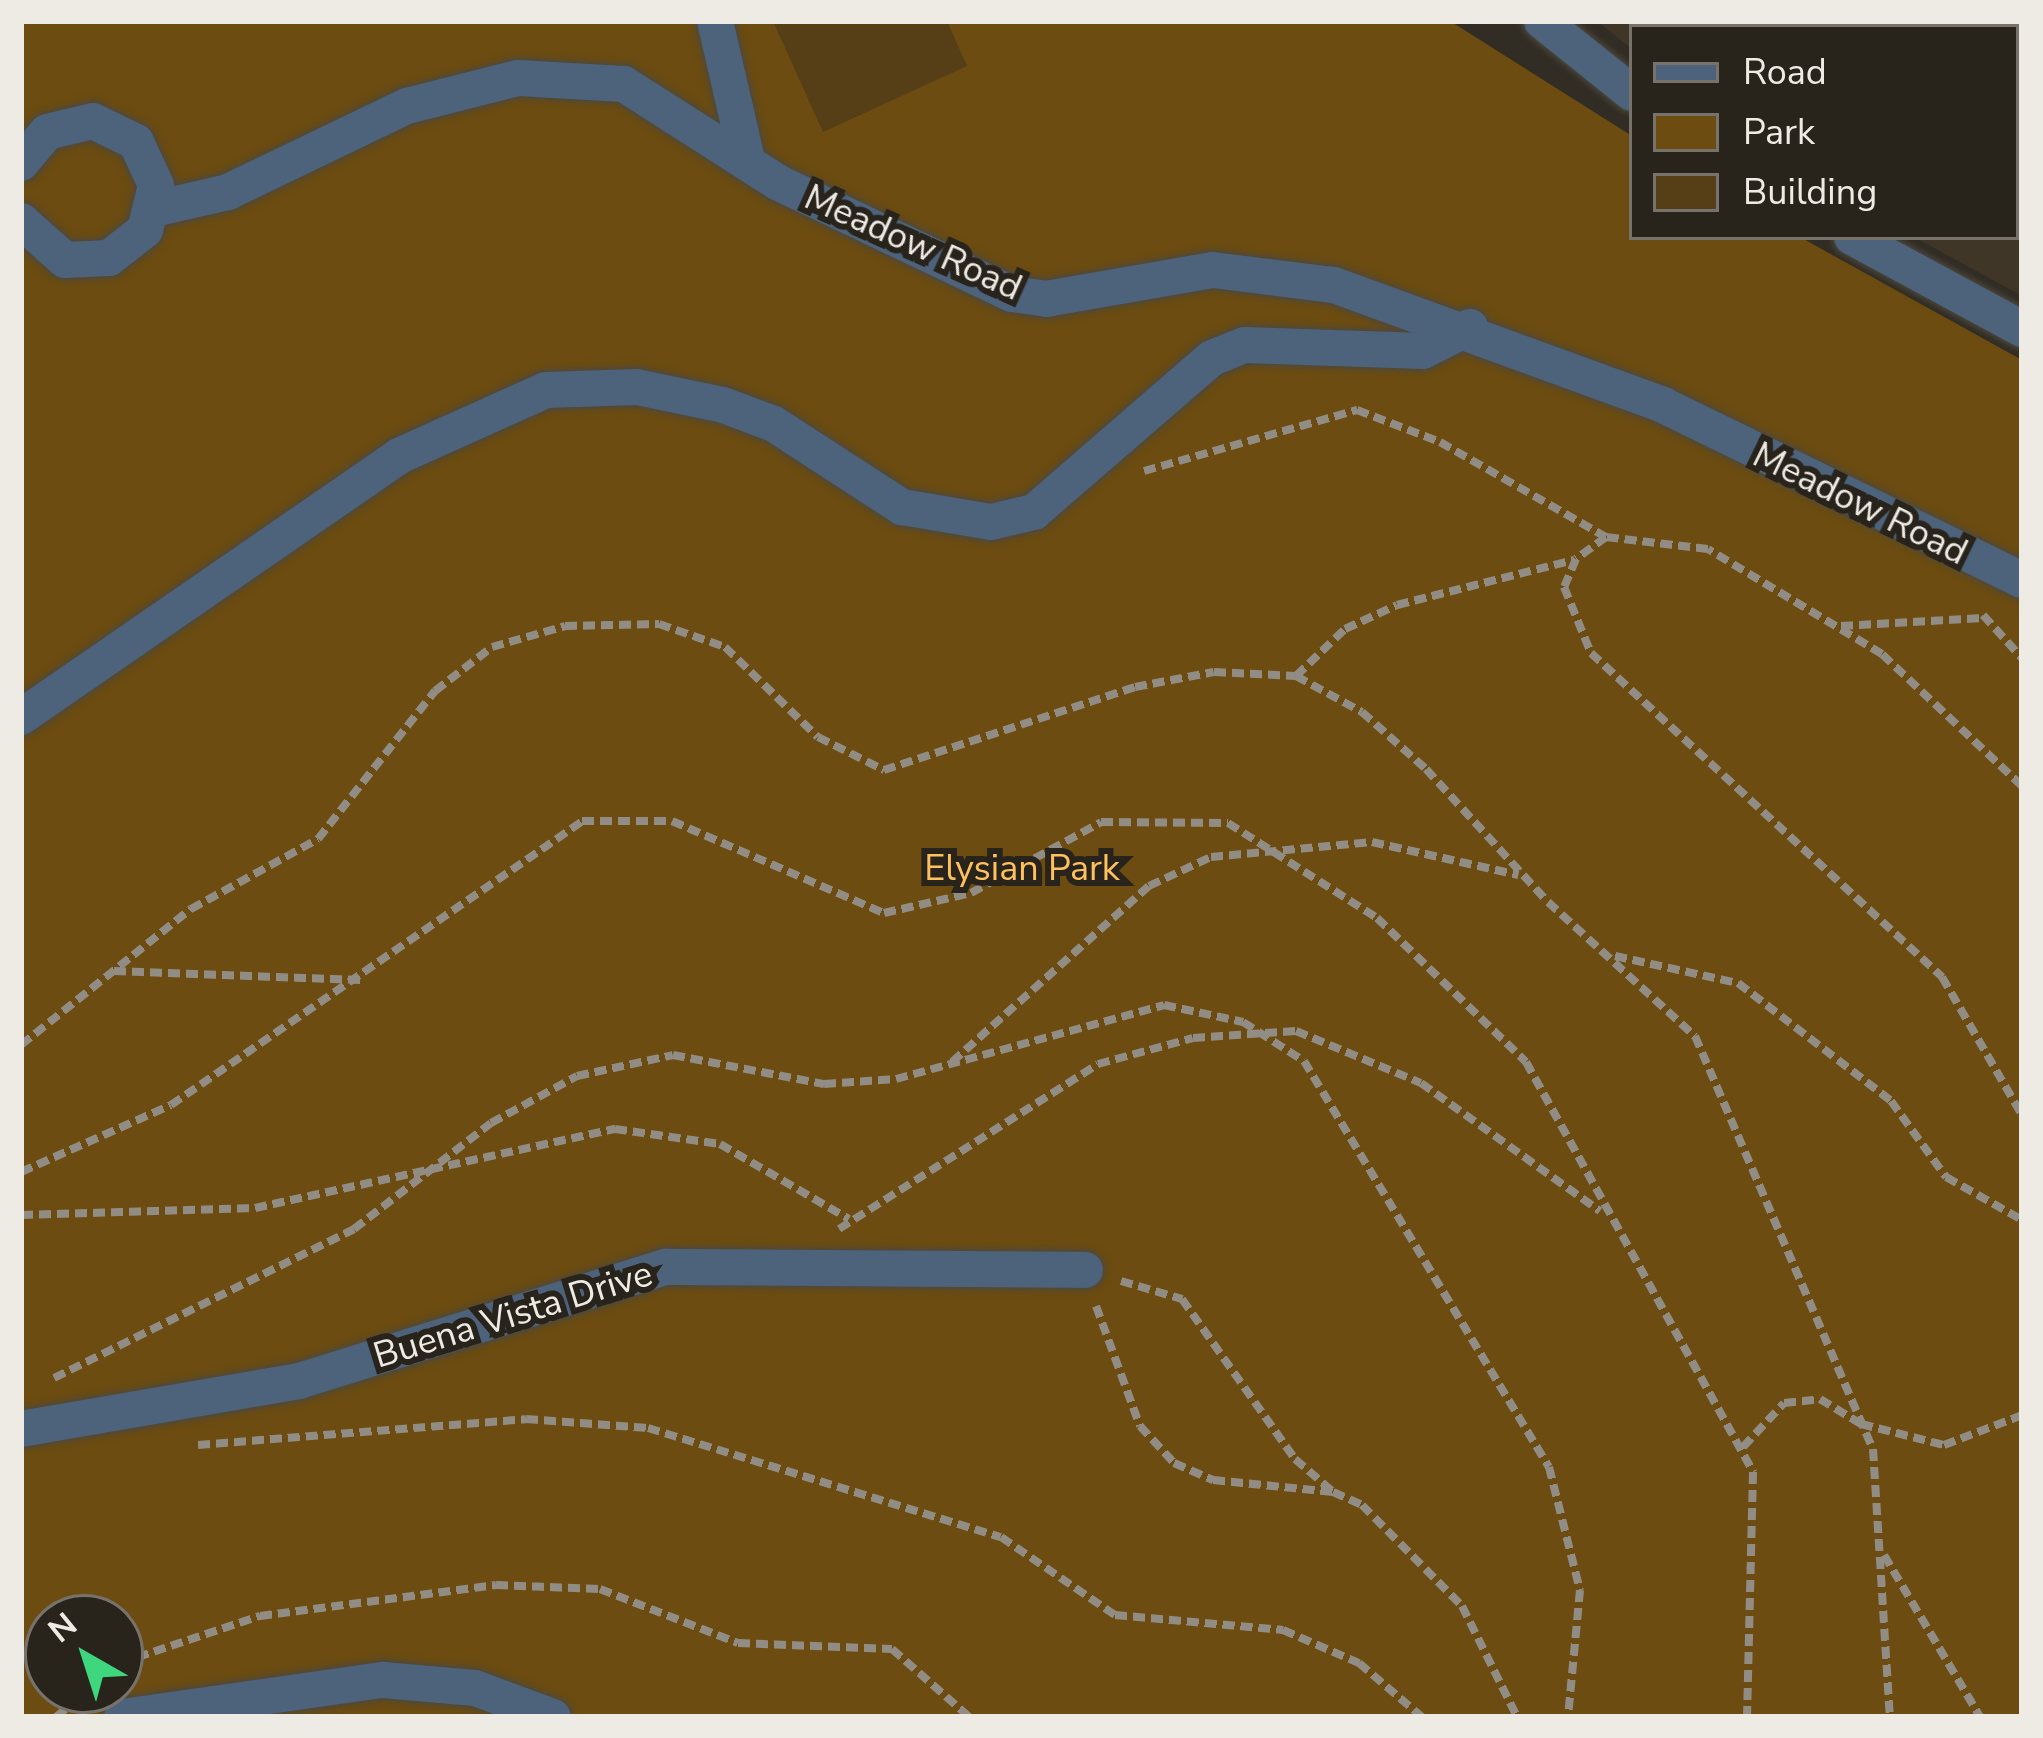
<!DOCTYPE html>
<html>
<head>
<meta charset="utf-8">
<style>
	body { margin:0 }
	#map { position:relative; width:2043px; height:1738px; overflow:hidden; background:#322d24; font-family:"Nunito Sans",sans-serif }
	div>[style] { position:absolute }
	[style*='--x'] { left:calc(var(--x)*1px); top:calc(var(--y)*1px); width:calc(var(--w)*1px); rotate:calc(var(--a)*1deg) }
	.built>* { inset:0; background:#3f3628 }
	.green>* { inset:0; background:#6c4c10 }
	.building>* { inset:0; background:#563e17 }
	.path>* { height:8px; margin-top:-4px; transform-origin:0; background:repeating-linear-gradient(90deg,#918d85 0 12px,transparent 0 18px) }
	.roads { filter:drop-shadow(0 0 3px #4c483f) drop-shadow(0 0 3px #4c483f) }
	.minor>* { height:36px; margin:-18px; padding:0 18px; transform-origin:18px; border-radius:18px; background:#4d637b }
	.rail>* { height:9px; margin-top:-4.5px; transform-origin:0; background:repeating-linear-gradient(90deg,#c0bcb5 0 21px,transparent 0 42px) }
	span { translate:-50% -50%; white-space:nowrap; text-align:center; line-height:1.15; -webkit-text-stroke:12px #28231b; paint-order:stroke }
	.street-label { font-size:36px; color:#eeebe5 }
	.park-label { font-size:36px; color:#fec15c }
	.frame { position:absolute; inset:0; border:24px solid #eeebe5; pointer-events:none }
	.legend { position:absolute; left:1629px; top:24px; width:390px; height:216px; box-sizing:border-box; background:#28231b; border:3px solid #77736c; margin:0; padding:15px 21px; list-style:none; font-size:36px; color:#eeebe5 }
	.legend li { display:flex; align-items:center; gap:24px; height:60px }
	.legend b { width:60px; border:3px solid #77736c }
	.north { position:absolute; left:24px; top:1594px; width:120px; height:120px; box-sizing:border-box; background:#28231b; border:3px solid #77736c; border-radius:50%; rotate:321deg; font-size:33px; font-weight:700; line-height:48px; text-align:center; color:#eeebe5 }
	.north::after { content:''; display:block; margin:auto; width:42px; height:54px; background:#3ed77d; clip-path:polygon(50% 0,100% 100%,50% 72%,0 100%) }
</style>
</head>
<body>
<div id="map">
	<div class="built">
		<div style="clip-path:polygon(1597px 21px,2022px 21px,2022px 296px,1914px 237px,2016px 237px,2016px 27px,1632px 27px,1632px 49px)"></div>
	</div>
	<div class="green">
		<div style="clip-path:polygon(evenodd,21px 21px,1450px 21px,1632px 136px,1632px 237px,1800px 237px,2022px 360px,2022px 1717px,21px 1717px,21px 21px,48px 1618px,120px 1618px,120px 1690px,48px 1690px,48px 1618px)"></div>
	</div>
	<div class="building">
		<div style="clip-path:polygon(773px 21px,947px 21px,967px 66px,823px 132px)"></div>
	</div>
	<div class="path">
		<div style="--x:1144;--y:471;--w:222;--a:-16"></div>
		<div style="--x:1357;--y:410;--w:89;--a:21.1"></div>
		<div style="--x:1440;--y:442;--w:191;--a:29.8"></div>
		<div style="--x:1983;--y:615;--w:58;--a:47.8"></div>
		<div style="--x:1841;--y:626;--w:142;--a:-3.2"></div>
		<div style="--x:1296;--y:676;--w:68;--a:-43.8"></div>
		<div style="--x:1345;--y:629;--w:57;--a:-24.8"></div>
		<div style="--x:1397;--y:605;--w:183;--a:-14.3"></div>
		<div style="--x:2022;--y:786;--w:192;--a:-136.7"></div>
		<div style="--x:1882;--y:654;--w:203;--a:-148.9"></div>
		<div style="--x:1708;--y:549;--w:103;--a:-173.3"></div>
		<div style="--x:1606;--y:537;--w:37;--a:144"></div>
		<div style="--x:1576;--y:559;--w:30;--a:113"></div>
		<div style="--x:1564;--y:587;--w:71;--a:67.8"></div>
		<div style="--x:1591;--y:653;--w:478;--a:42.7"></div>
		<div style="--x:1942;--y:977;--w:160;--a:59.9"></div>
		<div style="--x:1615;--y:956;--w:126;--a:12.4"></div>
		<div style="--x:1738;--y:983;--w:193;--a:37.6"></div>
		<div style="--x:1891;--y:1101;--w:94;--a:54.1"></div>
		<div style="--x:1946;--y:1177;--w:87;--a:29.5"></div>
		<div style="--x:114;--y:971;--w:247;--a:2.1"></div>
		<div style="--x:21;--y:1045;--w:218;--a:-38.7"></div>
		<div style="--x:191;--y:909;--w:145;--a:-28.9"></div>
		<div style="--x:318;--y:839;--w:189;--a:-51.7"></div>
		<div style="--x:435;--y:691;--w:72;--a:-37.7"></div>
		<div style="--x:492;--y:647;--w:76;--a:-16"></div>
		<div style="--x:565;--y:626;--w:94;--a:-1.2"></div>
		<div style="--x:659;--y:624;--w:70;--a:19.2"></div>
		<div style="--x:725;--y:647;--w:129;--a:44.1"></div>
		<div style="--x:818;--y:737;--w:74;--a:26.6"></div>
		<div style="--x:884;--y:770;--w:264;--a:-18.3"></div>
		<div style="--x:1135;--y:687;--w:80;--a:-10.8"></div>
		<div style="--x:1214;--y:672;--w:82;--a:2.8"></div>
		<div style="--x:1296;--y:676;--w:75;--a:28.6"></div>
		<div style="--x:1362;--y:712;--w:86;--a:41.7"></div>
		<div style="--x:1426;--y:769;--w:180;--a:47.5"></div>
		<div style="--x:1548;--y:902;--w:199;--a:42.4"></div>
		<div style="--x:1695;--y:1036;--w:450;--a:66.7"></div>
		<div style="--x:1873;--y:1449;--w:269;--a:86.4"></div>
		<div style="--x:952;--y:1062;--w:264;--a:-41.8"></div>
		<div style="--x:1149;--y:886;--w:68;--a:-25.1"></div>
		<div style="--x:1211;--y:857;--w:162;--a:-5.3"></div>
		<div style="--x:1372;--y:842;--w:150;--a:12.7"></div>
		<div style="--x:21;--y:1172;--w:164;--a:-24.1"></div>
		<div style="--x:171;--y:1105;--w:500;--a:-34.6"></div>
		<div style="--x:582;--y:821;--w:90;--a:0"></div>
		<div style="--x:672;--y:821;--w:231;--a:23.5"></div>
		<div style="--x:884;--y:913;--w:89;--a:-12.9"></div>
		<div style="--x:971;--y:893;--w:148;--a:-28.6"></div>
		<div style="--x:1101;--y:822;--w:127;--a:0.5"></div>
		<div style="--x:1228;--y:823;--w:177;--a:32.5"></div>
		<div style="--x:1377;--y:918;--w:207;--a:44"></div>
		<div style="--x:1526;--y:1062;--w:469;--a:61"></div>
		<div style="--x:1753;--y:1472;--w:245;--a:91.4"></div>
		<div style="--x:21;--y:1215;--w:234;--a:-1.7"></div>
		<div style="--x:255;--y:1208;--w:369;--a:-12.4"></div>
		<div style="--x:615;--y:1129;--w:106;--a:8.1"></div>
		<div style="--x:720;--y:1144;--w:149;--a:30.2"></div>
		<div style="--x:839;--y:1229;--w:307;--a:-32.5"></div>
		<div style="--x:1098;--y:1064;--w:98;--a:-15.3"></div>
		<div style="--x:1193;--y:1038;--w:103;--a:-3.9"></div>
		<div style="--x:1296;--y:1031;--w:135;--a:22.6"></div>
		<div style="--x:1421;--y:1083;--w:220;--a:35.6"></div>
		<div style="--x:1121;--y:1281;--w:64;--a:16.4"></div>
		<div style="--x:1182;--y:1299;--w:196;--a:54.8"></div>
		<div style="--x:1295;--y:1459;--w:49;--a:40.9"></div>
		<div style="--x:1096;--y:1306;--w:128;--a:69.9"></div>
		<div style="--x:1140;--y:1426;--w:50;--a:47.4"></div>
		<div style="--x:1174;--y:1463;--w:43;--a:23.6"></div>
		<div style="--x:1213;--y:1480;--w:121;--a:5.7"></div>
		<div style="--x:1333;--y:1492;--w:32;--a:24"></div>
		<div style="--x:1362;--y:1505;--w:142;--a:45.3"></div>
		<div style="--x:1462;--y:1606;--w:124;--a:63.6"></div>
		<div style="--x:54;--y:1378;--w:335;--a:-26.4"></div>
		<div style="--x:354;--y:1229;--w:173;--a:-37.7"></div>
		<div style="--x:491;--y:1123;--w:98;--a:-28.7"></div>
		<div style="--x:577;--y:1076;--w:98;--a:-12.3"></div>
		<div style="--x:673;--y:1055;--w:154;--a:10.9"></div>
		<div style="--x:824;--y:1084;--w:72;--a:-4"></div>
		<div style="--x:896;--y:1079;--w:278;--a:-15.4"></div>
		<div style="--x:1164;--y:1005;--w:81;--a:12.1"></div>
		<div style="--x:1243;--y:1022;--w:72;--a:32.6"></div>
		<div style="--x:1304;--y:1061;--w:474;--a:58.9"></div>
		<div style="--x:1549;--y:1467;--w:127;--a:75.9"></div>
		<div style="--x:1580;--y:1590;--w:128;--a:95.4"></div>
		<div style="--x:198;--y:1445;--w:329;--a:-4.5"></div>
		<div style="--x:526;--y:1419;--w:122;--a:4.2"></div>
		<div style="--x:648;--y:1428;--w:369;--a:17.2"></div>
		<div style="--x:1001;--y:1537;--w:138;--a:34.4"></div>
		<div style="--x:1115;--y:1615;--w:169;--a:5.1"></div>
		<div style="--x:1283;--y:1630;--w:83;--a:23.5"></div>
		<div style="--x:1359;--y:1663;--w:83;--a:40.6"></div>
		<div style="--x:1743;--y:1447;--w:60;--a:-47"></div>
		<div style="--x:1784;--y:1403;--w:36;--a:-6"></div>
		<div style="--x:1820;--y:1399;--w:48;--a:31.4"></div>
		<div style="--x:1861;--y:1424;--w:86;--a:14.2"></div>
		<div style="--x:1944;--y:1445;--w:84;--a:-21"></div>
		<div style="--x:1884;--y:1555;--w:188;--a:59.3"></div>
		<div style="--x:120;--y:1663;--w:148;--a:-18.6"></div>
		<div style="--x:260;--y:1616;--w:238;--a:-7.5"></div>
		<div style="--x:496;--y:1585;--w:104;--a:2.2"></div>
		<div style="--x:600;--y:1589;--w:148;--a:21.4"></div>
		<div style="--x:738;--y:1643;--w:154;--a:2.2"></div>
		<div style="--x:892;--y:1649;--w:103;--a:41.4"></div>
		<div style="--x:56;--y:1717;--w:40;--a:-40"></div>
	</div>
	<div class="roads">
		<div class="minor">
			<div style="--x:715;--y:21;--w:138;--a:77"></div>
			<div style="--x:1542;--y:21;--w:115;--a:38.7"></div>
			<div style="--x:21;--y:163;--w:40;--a:-50"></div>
			<div style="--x:47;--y:132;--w:47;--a:-13.4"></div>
			<div style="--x:93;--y:121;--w:48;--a:26"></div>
			<div style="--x:136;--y:142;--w:47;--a:65.1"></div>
			<div style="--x:156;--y:185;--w:46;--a:103.7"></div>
			<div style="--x:145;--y:230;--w:46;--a:142.1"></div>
			<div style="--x:109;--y:258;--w:44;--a:177.4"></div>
			<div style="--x:65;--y:260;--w:59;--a:-138.4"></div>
			<div style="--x:154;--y:209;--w:76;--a:-12.9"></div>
			<div style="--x:228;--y:192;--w:199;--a:-25.7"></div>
			<div style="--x:407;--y:106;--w:114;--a:-14.2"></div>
			<div style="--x:518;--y:78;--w:106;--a:3.2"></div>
			<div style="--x:624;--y:84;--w:182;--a:32.6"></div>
			<div style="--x:777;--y:182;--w:260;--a:25.5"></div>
			<div style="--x:1012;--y:294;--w:34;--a:8"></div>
			<div style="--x:1046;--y:299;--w:169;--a:-9.9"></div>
			<div style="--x:1213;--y:270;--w:122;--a:7.1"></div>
			<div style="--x:1334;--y:285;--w:350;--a:20"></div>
			<div style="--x:1663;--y:405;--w:399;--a:26"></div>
			<div style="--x:1852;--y:237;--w:193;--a:28.4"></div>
			<div style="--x:21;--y:717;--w:459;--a:-34.6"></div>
			<div style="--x:399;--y:456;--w:161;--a:-24.2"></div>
			<div style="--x:546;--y:390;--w:91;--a:-1.9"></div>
			<div style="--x:637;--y:387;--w:88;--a:11.8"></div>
			<div style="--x:723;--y:405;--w:54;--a:20.4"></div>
			<div style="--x:774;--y:424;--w:153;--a:33"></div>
			<div style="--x:902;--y:507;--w:90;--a:9.6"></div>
			<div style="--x:991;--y:522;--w:44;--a:-13.1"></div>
			<div style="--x:1034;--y:512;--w:235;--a:-40.9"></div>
			<div style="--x:1212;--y:358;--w:35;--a:-22"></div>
			<div style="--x:1245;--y:345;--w:178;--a:1.9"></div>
			<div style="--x:1423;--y:351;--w:53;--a:-27.1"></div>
			<div style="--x:21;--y:1429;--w:282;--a:-9.8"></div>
			<div style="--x:299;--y:1381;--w:384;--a:-17.3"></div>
			<div style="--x:666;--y:1267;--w:419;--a:0.4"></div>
			<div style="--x:122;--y:1717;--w:264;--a:-8.1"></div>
			<div style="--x:383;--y:1680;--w:92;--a:5"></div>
			<div style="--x:475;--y:1688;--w:83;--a:20.4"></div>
		</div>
	</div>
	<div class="rail">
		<div style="--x:1980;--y:21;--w:9;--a:41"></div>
		<div style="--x:2016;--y:54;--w:8;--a:40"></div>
	</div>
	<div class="street-label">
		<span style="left:913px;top:243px;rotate:24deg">Meadow Road</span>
		<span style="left:1860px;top:504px;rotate:26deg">Meadow Road</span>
		<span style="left:513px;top:1315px;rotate:-17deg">Buena Vista Drive</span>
	</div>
	<div class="park-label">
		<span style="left:1022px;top:869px">Elysian Park</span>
	</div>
	<div class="frame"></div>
	<ul class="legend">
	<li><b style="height:15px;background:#4d637b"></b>Road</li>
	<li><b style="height:33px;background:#6c4c10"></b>Park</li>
	<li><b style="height:33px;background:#563e17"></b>Building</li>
	</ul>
	<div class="north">N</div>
</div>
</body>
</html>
